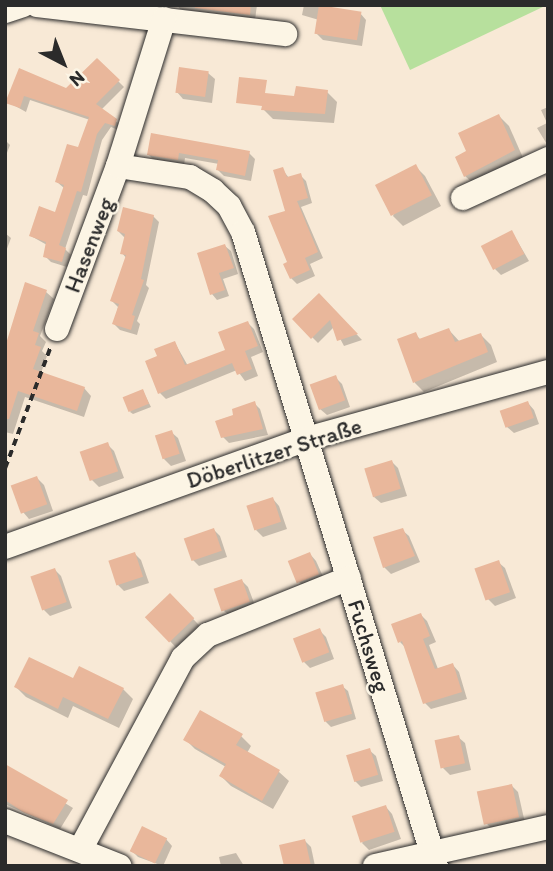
<!DOCTYPE html>
<html>
<head>
<meta charset="utf-8">
<style>
	body { margin:0 }
	#map { position:relative; width:553px; height:871px; overflow:hidden; background:#f8e9d6; font-family:Itim,sans-serif }
	div>[style] { position:absolute }
	[style*='--x'] { left:calc(var(--x)*1px); top:calc(var(--y)*1px); width:calc(var(--w)*1px); rotate:calc(var(--a)*1deg) }
	.green>* { inset:0; background:#b7e09d }
	.shadow>* { inset:0; background:#0003; transform-origin:0 0 }
	.building>* { inset:0; background:#e9b79b; transform-origin:0 0 }
	.path>* { height:3.5px; margin-top:-1.75px; transform-origin:0; background:repeating-linear-gradient(90deg,#2b2b2b 0 7px,transparent 0 12px) }
	.roads { filter:drop-shadow(0 0 2px #2b2b2b) drop-shadow(0 0 2px #2b2b2b) }
	.minor>* { height:24px; margin:-12px; padding:0 12px; transform-origin:12px; border-radius:12px; background:#fcf5e5 }
	span { translate:-50% -50%; white-space:nowrap; text-align:center; line-height:1.15; -webkit-text-stroke:5px #fcf5e5; paint-order:stroke }
	.street-label { font-size:23px; color:#2b2b2b }
	.frame { position:absolute; inset:0; border:7px solid #2b2b2b; pointer-events:none }
	.north { position:absolute; left:28px; top:28px; width:70px; height:70px; -webkit-text-stroke:5px #fcf5e5; paint-order:stroke; rotate:138deg; font-size:19px; font-weight:700; line-height:28px; text-align:center; color:#2b2b2b }
	.north::after { content:''; display:block; margin:auto; width:24px; height:32px; background:#2b2b2b; clip-path:polygon(50% 0,100% 100%,50% 72%,0 100%) }
</style>
</head>
<body>
<div id="map">
	<div class="green">
		<div style="clip-path:polygon(380px 5px,547px 5px,410px 70px)"></div>
	</div>
	<div class="shadow">
		<div style="clip-path:polygon(177px 5px,257px 5px,255px 20px,180px 9px)"></div>
		<div style="clip-path:polygon(304px 5px,360px 13px,366px 20px,362px 46px,323px 40px,317px 34px,319px 20px,302px 15px)"></div>
		<div style="clip-path:polygon(97px 60px,124px 87px,101px 110px,122px 126px,121px 131px,111px 127px,102px 140px,87px 196px,83px 195px,65px 249px,71px 255px,67px 267px,51px 262px,45px 256px,47px 245px,31px 236px,56px 214px,64px 188px,57px 182px,79px 150px,90px 120px,30px 100px,26px 112px,8px 102px,20px 71px,66px 91px)"></div>
		<div style="clip-path:polygon(208px 73px,215px 79px,212px 103px,183px 99px,177px 92px)"></div>
		<div style="clip-path:polygon(327px 92px,337px 102px,334px 123px,273px 119px,263px 109px)"></div>
		<div style="clip-path:polygon(548px 107px,548px 146px,537px 128px,547px 123px,541px 110px)"></div>
		<div style="clip-path:polygon(499px 116px,509px 126px,524px 160px,475px 185px,465px 176px)"></div>
		<div style="clip-path:polygon(152px 135px,249px 153px,255px 159px,251px 181px,224px 176px,218px 170px,219px 164px,185px 158px,184px 165px,155px 161px,149px 155px)"></div>
		<div style="clip-path:polygon(5px 140px,10px 145px,5px 158px)"></div>
		<div style="clip-path:polygon(415px 166px,425px 176px,441px 206px,403px 226px,393px 216px)"></div>
		<div style="clip-path:polygon(282px 169px,289px 178px,300px 175px,306px 181px,312px 203px,301px 207px,323px 258px,310px 264px,315px 276px,297px 284px,291px 278px)"></div>
		<div style="clip-path:polygon(153px 216px,159px 222px,146px 285px,149px 288px,137px 321px,140px 324px,137px 335px,120px 330px,114px 324px,118px 307px,112px 301px,127px 259px,122px 253px,125px 238px,118px 231px)"></div>
		<div style="clip-path:polygon(512px 232px,529px 261px,501px 275px,495px 269px)"></div>
		<div style="clip-path:polygon(5px 233px,11px 238px,5px 254px)"></div>
		<div style="clip-path:polygon(225px 246px,231px 251px,238px 274px,223px 279px,229px 296px,217px 300px,212px 294px)"></div>
		<div style="clip-path:polygon(46px 292px,54px 299px,40px 336px,46px 342px,42px 351px,47px 356px,41px 373px,84px 388px,91px 396px,84px 417px,25px 397px,13px 434px,5px 432px,5px 350px)"></div>
		<div style="clip-path:polygon(319px 295px,362px 340px,344px 346px,334px 327px,318px 343px,294px 319px)"></div>
		<div style="clip-path:polygon(248px 323px,254px 329px,263px 352px,251px 357px,258px 376px,245px 381px,237px 370px,166px 399px,160px 393px,159px 357px,175px 343px,188px 366px,227px 351px)"></div>
		<div style="clip-path:polygon(449px 330px,460px 342px,481px 335px,491px 345px,497px 362px,424px 392px,415px 383px,400px 341px,416px 335px,421px 340px)"></div>
		<div style="clip-path:polygon(335px 377px,342px 384px,350px 407px,327px 415px,320px 409px)"></div>
		<div style="clip-path:polygon(143px 391px,151px 407px,133px 414px,130px 412px)"></div>
		<div style="clip-path:polygon(254px 403px,260px 409px,268px 435px,229px 443px,223px 437px,236px 416px)"></div>
		<div style="clip-path:polygon(528px 403px,534px 410px,539px 424px,514px 433px,507px 427px)"></div>
		<div style="clip-path:polygon(171px 432px,178px 438px,186px 461px,171px 466px,164px 459px)"></div>
		<div style="clip-path:polygon(107px 444px,114px 451px,124px 478px,99px 487px,92px 480px,83px 453px)"></div>
		<div style="clip-path:polygon(392px 462px,398px 468px,407px 496px,381px 503px,374px 497px)"></div>
		<div style="clip-path:polygon(37px 478px,44px 485px,53px 511px,29px 519px,23px 512px)"></div>
		<div style="clip-path:polygon(273px 499px,279px 506px,287px 529px,263px 537px,256px 530px)"></div>
		<div style="clip-path:polygon(214px 530px,220px 536px,227px 557px,199px 566px,193px 560px)"></div>
		<div style="clip-path:polygon(402px 530px,409px 536px,420px 562px,391px 574px,384px 567px)"></div>
		<div style="clip-path:polygon(135px 554px,141px 560px,149px 583px,124px 591px,118px 585px)"></div>
		<div style="clip-path:polygon(310px 554px,316px 561px,325px 581px,305px 588px,299px 582px)"></div>
		<div style="clip-path:polygon(498px 562px,505px 568px,516px 598px,495px 606px,488px 599px)"></div>
		<div style="clip-path:polygon(55px 570px,61px 576px,72px 608px,50px 616px,44px 610px)"></div>
		<div style="clip-path:polygon(242px 581px,248px 587px,256px 608px,231px 617px,224px 611px)"></div>
		<div style="left:170px;top:595px;width:42px;height:32px;rotate:46deg"></div>
		<div style="clip-path:polygon(421px 615px,427px 621px,436px 642px,429px 645px,438px 669px,453px 665px,459px 672px,467px 699px,431px 709px,425px 703px,406px 648px,400px 642px)"></div>
		<div style="clip-path:polygon(319px 630px,326px 637px,334px 659px,310px 668px,304px 662px)"></div>
		<div style="clip-path:polygon(73px 681px,123px 689px,133px 699px,119px 728px,73px 706px,68px 718px,26px 697px,16px 687px)"></div>
		<div style="clip-path:polygon(342px 686px,348px 691px,356px 719px,331px 727px,326px 722px,317px 693px)"></div>
		<div style="clip-path:polygon(241px 736px,251px 746px,247px 753px,279px 772px,289px 781px,273px 809px,231px 786px,221px 776px,226px 767px,195px 749px,185px 739px)"></div>
		<div style="clip-path:polygon(458px 737px,465px 743px,471px 770px,450px 775px,443px 768px)"></div>
		<div style="clip-path:polygon(369px 750px,376px 756px,383px 781px,361px 787px,355px 781px)"></div>
		<div style="clip-path:polygon(5px 766px,73px 808px,60px 829px,5px 804px)"></div>
		<div style="clip-path:polygon(511px 785px,518px 792px,525px 823px,493px 830px,486px 823px)"></div>
		<div style="clip-path:polygon(386px 807px,392px 814px,401px 839px,369px 850px,362px 843px)"></div>
		<div style="clip-path:polygon(166px 839px,172px 846px,163px 866px,138px 857px,132px 851px)"></div>
		<div style="clip-path:polygon(305px 841px,311px 847px,315px 866px,286px 866px)"></div>
		<div style="clip-path:polygon(236px 853px,244px 866px,221px 866px,219px 857px)"></div>
	</div>
	<div class="building">
		<div style="clip-path:polygon(195px 5px,251px 5px,250px 15px,195px 8px)"></div>
		<div style="left:319px;top:5px;width:43px;height:29px;rotate:9deg"></div>
		<div style="clip-path:polygon(97px 58px,120px 80px,96px 104px,117px 119px,115px 126px,105px 123px,97px 134px,81px 192px,77px 191px,59px 245px,66px 248px,62px 262px,43px 257px,46px 242px,29px 236px,39px 206px,55px 212px,64px 185px,55px 182px,67px 144px,78px 147px,89px 117px,24px 96px,20px 108px,5px 103px,19px 68px,66px 88px)"></div>
		<div style="left:179px;top:67px;width:30px;height:26px;rotate:8deg"></div>
		<div style="clip-path:polygon(239px 77px,267px 80px,265px 93px,294px 96px,296px 86px,328px 90px,325px 114px,261px 110px,262px 106px,236px 103px)"></div>
		<div style="clip-path:polygon(499px 114px,515px 150px,464px 177px,455px 157px,466px 151px,458px 133px)"></div>
		<div style="clip-path:polygon(151px 133px,250px 151px,245px 176px,216px 170px,218px 160px,179px 153px,178px 160px,147px 155px)"></div>
		<div style="left:416px;top:164px;width:35px;height:46px;rotate:63deg"></div>
		<div style="clip-path:polygon(283px 167px,287px 177px,301px 173px,308px 198px,297px 201px,318px 252px,305px 258px,310px 270px,290px 279px,283px 264px,287px 262px,268px 216px,285px 211px,273px 170px)"></div>
		<div style="clip-path:polygon(123px 207px,154px 215px,141px 279px,144px 280px,132px 315px,135px 316px,131px 330px,112px 324px,119px 304px,110px 301px,126px 255px,120px 254px,125px 234px,117px 231px)"></div>
		<div style="left:512px;top:230px;width:27px;height:35px;rotate:63deg"></div>
		<div style="clip-path:polygon(225px 244px,234px 268px,219px 273px,225px 290px,210px 295px,197px 253px)"></div>
		<div style="clip-path:polygon(25px 282px,47px 290px,33px 331px,39px 333px,35px 345px,41px 347px,33px 369px,85px 387px,77px 411px,18px 391px,9px 419px,5px 419px,5px 347px)"></div>
		<div style="clip-path:polygon(319px 293px,338px 313px,358px 334px,337px 341px,330px 320px,311px 339px,292px 319px)"></div>
		<div style="clip-path:polygon(248px 321px,258px 346px,245px 351px,252px 369px,237px 375px,232px 363px,158px 394px,145px 361px,157px 356px,154px 349px,175px 341px,185px 365px,225px 350px,218px 332px)"></div>
		<div style="clip-path:polygon(449px 328px,455px 342px,481px 333px,488px 352px,413px 383px,397px 339px,416px 332px,419px 339px)"></div>
		<div style="left:336px;top:375px;width:27px;height:28px;rotate:70deg"></div>
		<div style="left:143px;top:389px;width:16px;height:22px;rotate:68deg"></div>
		<div style="clip-path:polygon(255px 401px,263px 429px,221px 438px,215px 421px,233px 415px,232px 409px)"></div>
		<div style="left:528px;top:401px;width:18px;height:30px;rotate:71deg"></div>
		<div style="left:172px;top:430px;width:25px;height:18px;rotate:72deg"></div>
		<div style="left:108px;top:442px;width:31px;height:30px;rotate:71deg"></div>
		<div style="left:392px;top:460px;width:30px;height:29px;rotate:73deg"></div>
		<div style="left:37px;top:476px;width:30px;height:28px;rotate:70deg"></div>
		<div style="left:273px;top:497px;width:26px;height:28px;rotate:72deg"></div>
		<div style="left:214px;top:528px;width:24px;height:32px;rotate:71deg"></div>
		<div style="clip-path:polygon(403px 528px,415px 556px,383px 568px,373px 537px)"></div>
		<div style="left:135px;top:552px;width:26px;height:28px;rotate:72deg"></div>
		<div style="left:310px;top:552px;width:24px;height:24px;rotate:68deg"></div>
		<div style="left:499px;top:560px;width:34px;height:26px;rotate:71deg"></div>
		<div style="left:55px;top:568px;width:36px;height:26px;rotate:71deg"></div>
		<div style="left:242px;top:579px;width:24px;height:30px;rotate:71deg"></div>
		<div style="left:170px;top:593px;width:35px;height:35px;rotate:46deg"></div>
		<div style="clip-path:polygon(421px 613px,430px 636px,423px 639px,435px 669px,453px 663px,462px 692px,423px 704px,402px 641px,398px 643px,391px 624px)"></div>
		<div style="left:320px;top:628px;width:26px;height:29px;rotate:69deg"></div>
		<div style="clip-path:polygon(29px 657px,73px 678px,79px 666px,124px 688px,108px 719px,63px 697px,58px 709px,14px 687px)"></div>
		<div style="left:343px;top:684px;width:31px;height:29px;rotate:73deg"></div>
		<div style="clip-path:polygon(200px 710px,243px 734px,236px 745px,280px 770px,262px 801px,219px 776px,226px 764px,183px 740px)"></div>
		<div style="left:459px;top:735px;width:29px;height:25px;rotate:78deg"></div>
		<div style="left:370px;top:748px;width:28px;height:25px;rotate:73deg"></div>
		<div style="clip-path:polygon(5px 764px,68px 800px,53px 824px,23px 812px,5px 800px)"></div>
		<div style="left:512px;top:784px;width:34px;height:36px;rotate:78deg"></div>
		<div style="left:386px;top:805px;width:28px;height:36px;rotate:72deg"></div>
		<div style="left:142px;top:826px;width:28px;height:28px;rotate:26deg"></div>
		<div style="clip-path:polygon(305px 839px,311px 866px,284px 866px,279px 845px)"></div>
	</div>
	<div class="path">
		<div style="--x:5;--y:468;--w:128;--a:-69.4"></div>
	</div>
	<div class="roads">
		<div class="minor">
			<div style="--x:37;--y:5;--w:250;--a:6.7"></div>
			<div style="--x:5;--y:11;--w:19;--a:-18"></div>
			<div style="--x:118;--y:166;--w:73;--a:8.7"></div>
			<div style="--x:190;--y:177;--w:27;--a:31"></div>
			<div style="--x:213;--y:191;--w:22;--a:43"></div>
			<div style="--x:229;--y:206;--w:30;--a:62"></div>
			<div style="--x:243;--y:232;--w:663;--a:73.07"></div>
			<div style="--x:463;--y:198;--w:94;--a:-24.6"></div>
			<div style="--x:57;--y:329;--w:174;--a:-69.5"></div>
			<div style="--x:118;--y:166;--w:154;--a:-72.6"></div>
			<div style="--x:5;--y:547;--w:320;--a:-19.7"></div>
			<div style="--x:306;--y:439;--w:251;--a:-15.5"></div>
			<div style="--x:5;--y:821;--w:123;--a:21.5"></div>
			<div style="--x:80;--y:850;--w:218;--a:-61.8"></div>
			<div style="--x:183;--y:658;--w:34;--a:-43"></div>
			<div style="--x:208;--y:635;--w:152;--a:-22"></div>
			<div style="--x:375;--y:866;--w:177;--a:-12.7"></div>
		</div>
	</div>
	<div class="street-label">
		<span style="left:89px;top:245px;rotate:-69deg">Hasenweg</span>
		<span style="left:274px;top:453px;rotate:-18deg">Döberlitzer Straße</span>
		<span style="left:369px;top:646px;rotate:73deg">Fuchsweg</span>
	</div>
	<div class="frame"></div>
	<div class="north">N</div>
</div>
</body>
</html>
